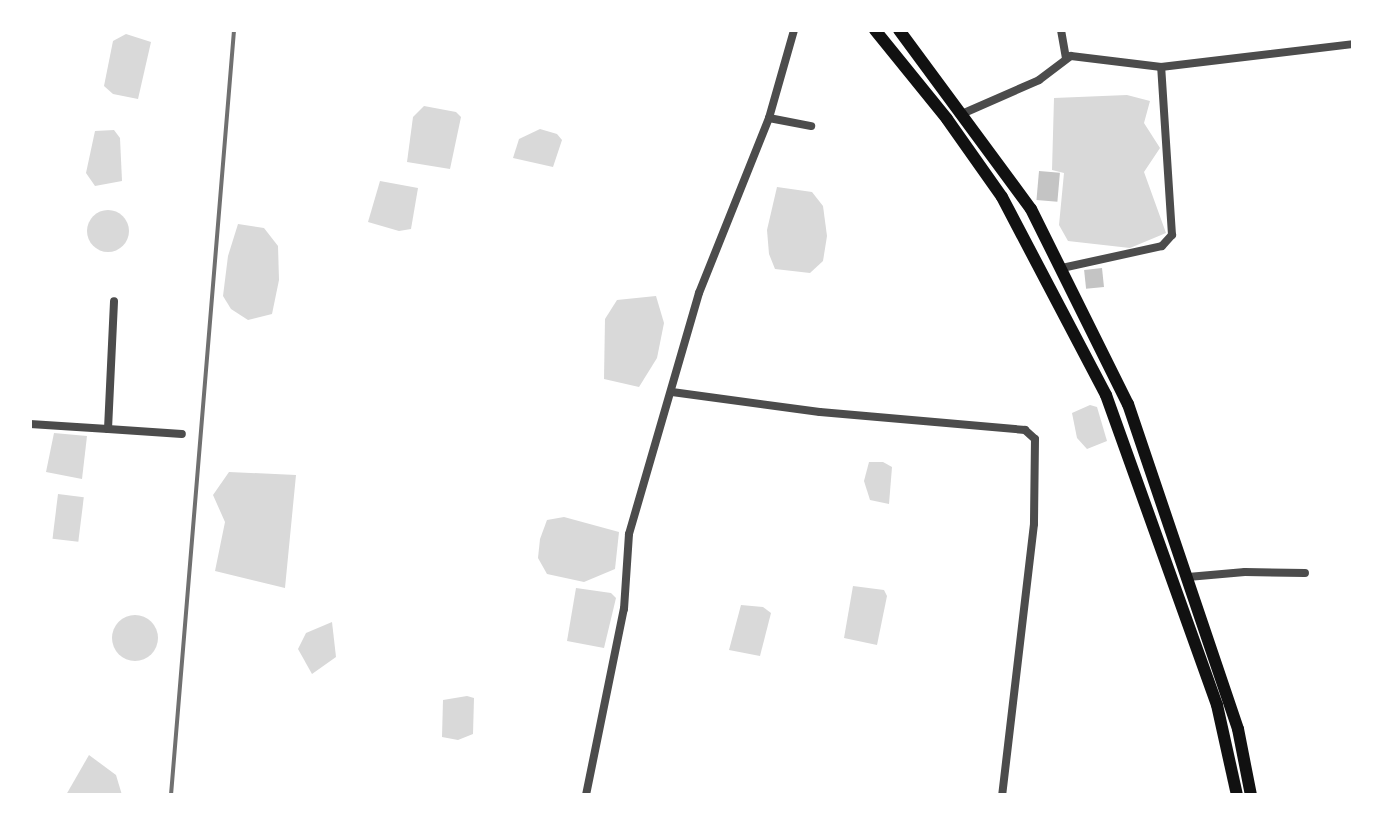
<!DOCTYPE html>
<html>
<head>
<meta charset="utf-8">
<style>
	body { margin:0 }
	#map { position:relative; width:1383px; height:825px; overflow:hidden; background:#fff; font-family:"Public Sans",sans-serif }
	div>[style] { position:absolute }
	[style*='--x'] { left:calc(var(--x)*1px); top:calc(var(--y)*1px); width:calc(var(--w)*1px); rotate:calc(var(--a)*1deg) }
	.water>* { inset:0; background:#d9d9d9; transform-origin:0 0 }
	.round { border-radius:50% }
	.building>* { inset:0; background:#c4c4c4; transform-origin:0 0 }
	.minor>* { height:8px; margin:-4px; padding:0 4px; transform-origin:4px; border-radius:4px; background:#4c4c4c }
	.trunk>* { height:12px; margin:-6px; padding:0 6px; transform-origin:6px; border-radius:6px; background:#111 }
	.rail>* { height:4px; margin:-2px; padding:0 2px; transform-origin:2px; border-radius:2px; background:#707070 }
	span { translate:-50% -50%; white-space:nowrap; text-align:center; line-height:1.15; -webkit-text-stroke:8px #fff; paint-order:stroke }
	.frame { position:absolute; inset:0; border:32px solid #fff; pointer-events:none }
</style>
</head>
<body>
<div id="map">
	<div class="water">
		<div style="clip-path:polygon(126px 34px,151px 42px,138px 99px,113px 94px,104px 86px,113px 41px)"></div>
		<div style="clip-path:polygon(1127px 95px,1150px 101px,1144px 123px,1160px 148px,1144px 172px,1166px 233px,1130px 248px,1068px 241px,1059px 225px,1064px 173px,1052px 170px,1054px 98px)"></div>
		<div style="clip-path:polygon(424px 106px,456px 112px,461px 117px,450px 169px,407px 162px,413px 117px)"></div>
		<div style="clip-path:polygon(540px 129px,557px 134px,562px 140px,553px 167px,513px 158px,519px 139px)"></div>
		<div style="clip-path:polygon(114px 130px,120px 138px,122px 181px,95px 186px,86px 173px,95px 131px)"></div>
		<div style="clip-path:polygon(380px 181px,418px 188px,411px 229px,399px 231px,368px 222px)"></div>
		<div style="clip-path:polygon(777px 187px,812px 192px,823px 206px,827px 236px,823px 261px,810px 273px,775px 269px,769px 254px,767px 230px)"></div>
		<div class="round" style="left:87px;top:210px;width:42px;height:42px"></div>
		<div style="clip-path:polygon(238px 224px,264px 228px,278px 246px,279px 280px,272px 314px,248px 320px,231px 309px,223px 296px,228px 256px)"></div>
		<div style="clip-path:polygon(656px 296px,664px 323px,657px 358px,639px 387px,604px 379px,605px 319px,617px 300px)"></div>
		<div style="clip-path:polygon(1090px 405px,1097px 407px,1107px 441px,1087px 449px,1077px 438px,1072px 413px)"></div>
		<div style="clip-path:polygon(54px 433px,87px 436px,82px 479px,46px 472px)"></div>
		<div style="clip-path:polygon(869px 462px,883px 462px,892px 467px,889px 504px,870px 500px,864px 481px)"></div>
		<div style="clip-path:polygon(229px 472px,296px 475px,285px 588px,215px 571px,225px 522px,213px 495px)"></div>
		<div style="left:58px;top:494px;width:26px;height:45px;rotate:7deg"></div>
		<div style="clip-path:polygon(564px 517px,619px 532px,615px 569px,584px 582px,547px 574px,538px 558px,540px 539px,547px 520px)"></div>
		<div style="clip-path:polygon(853px 586px,884px 590px,887px 596px,877px 645px,844px 638px)"></div>
		<div style="clip-path:polygon(576px 588px,611px 593px,616px 598px,604px 648px,567px 641px)"></div>
		<div style="clip-path:polygon(741px 605px,763px 607px,771px 613px,760px 656px,729px 650px)"></div>
		<div class="round" style="left:112px;top:615px;width:46px;height:46px"></div>
		<div style="clip-path:polygon(332px 622px,336px 657px,312px 674px,298px 649px,306px 633px)"></div>
		<div style="clip-path:polygon(467px 696px,474px 698px,473px 734px,458px 740px,442px 737px,443px 700px)"></div>
		<div style="clip-path:polygon(89px 755px,116px 775px,122px 795px,66px 795px)"></div>
	</div>
	<div class="building">
		<div style="left:1039px;top:171px;width:21px;height:29px;rotate:5deg"></div>
		<div style="left:1102px;top:268px;width:19px;height:18px;rotate:84deg"></div>
	</div>
	<div class="minor">
		<div style="--x:1061;--y:30;--w:28;--a:80"></div>
		<div style="--x:964;--y:113;--w:82;--a:-23.7"></div>
		<div style="--x:1039;--y:80;--w:40;--a:-37"></div>
		<div style="--x:1071;--y:56;--w:91;--a:7"></div>
		<div style="--x:1161;--y:67;--w:193;--a:-6.8"></div>
		<div style="--x:769;--y:118;--w:43;--a:10.8"></div>
		<div style="--x:1062;--y:268;--w:102;--a:-12.4"></div>
		<div style="--x:1162;--y:246;--w:15;--a:-48"></div>
		<div style="--x:1172;--y:235;--w:168;--a:-93.7"></div>
		<div style="--x:672;--y:392;--w:149;--a:7.7"></div>
		<div style="--x:820;--y:412;--w:206;--a:5"></div>
		<div style="--x:1025;--y:430;--w:13;--a:42"></div>
		<div style="--x:1035;--y:439;--w:85;--a:90.7"></div>
		<div style="--x:1034;--y:524;--w:273;--a:96.7"></div>
		<div style="--x:30;--y:424;--w:78;--a:3.7"></div>
		<div style="--x:108;--y:429;--w:128;--a:-87.3"></div>
		<div style="--x:108;--y:429;--w:74;--a:3.9"></div>
		<div style="--x:1188;--y:577;--w:57;--a:-5"></div>
		<div style="--x:1245;--y:572;--w:60;--a:1"></div>
		<div style="--x:586;--y:795;--w:190;--a:-78.5"></div>
		<div style="--x:624;--y:609;--w:75;--a:-86.2"></div>
		<div style="--x:629;--y:534;--w:251;--a:-73.8"></div>
		<div style="--x:699;--y:293;--w:188;--a:-68.2"></div>
		<div style="--x:769;--y:118;--w:91;--a:-74.1"></div>
	</div>
	<div class="trunk">
		<div style="--x:875;--y:30;--w:114;--a:51"></div>
		<div style="--x:947;--y:119;--w:95;--a:54.8"></div>
		<div style="--x:1002;--y:197;--w:224;--a:62.3"></div>
		<div style="--x:1106;--y:395;--w:329;--a:70.3"></div>
		<div style="--x:1217;--y:705;--w:92;--a:77.5"></div>
		<div style="--x:899;--y:30;--w:222;--a:53.6"></div>
		<div style="--x:1031;--y:209;--w:218;--a:63.6"></div>
		<div style="--x:1128;--y:404;--w:343;--a:71.3"></div>
		<div style="--x:1238;--y:729;--w:67;--a:78.9"></div>
	</div>
	<div class="rail">
		<div style="--x:171;--y:795;--w:768;--a:-85.29"></div>
	</div>
	<div class="frame"></div>
</div>
</body>
</html>
